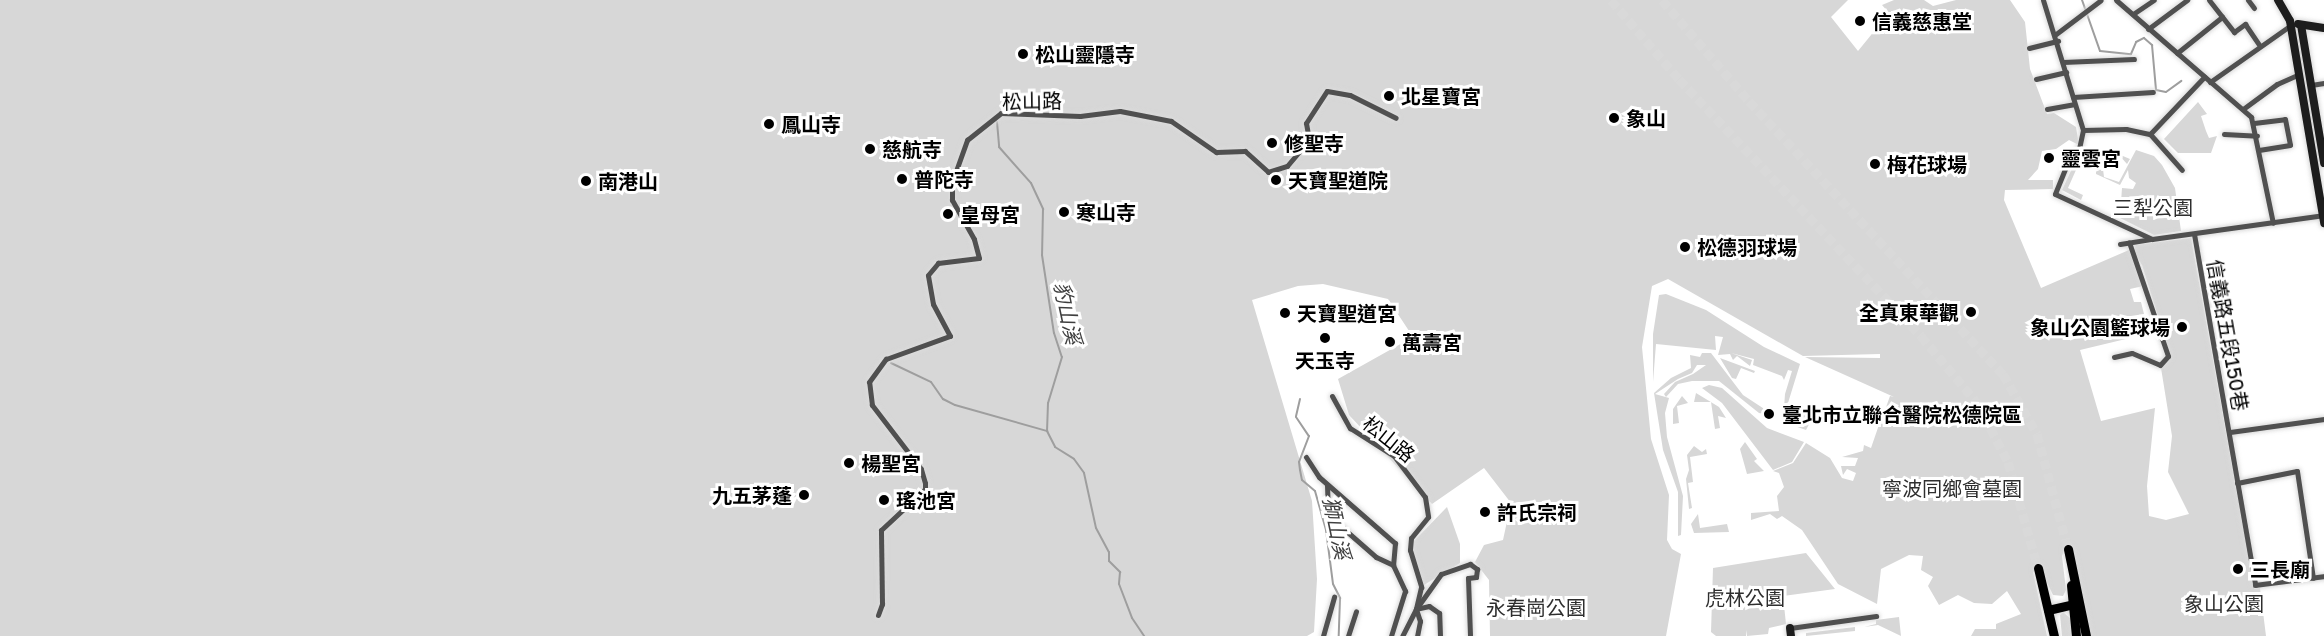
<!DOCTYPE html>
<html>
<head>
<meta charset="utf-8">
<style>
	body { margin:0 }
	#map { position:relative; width:2324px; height:636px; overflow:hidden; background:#fff; font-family:"Golos Text","Noto Sans TC",sans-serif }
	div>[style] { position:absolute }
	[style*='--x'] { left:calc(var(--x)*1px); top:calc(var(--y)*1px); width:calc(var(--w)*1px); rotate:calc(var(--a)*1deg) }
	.green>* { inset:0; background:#d7d7d7 }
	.stream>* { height:2px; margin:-1px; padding:0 1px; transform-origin:1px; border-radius:1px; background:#9e9e9e }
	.highway-tunnel>* { height:9px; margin-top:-4.5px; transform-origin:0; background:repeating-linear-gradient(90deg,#d9d9d9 0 9px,transparent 0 13.5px) }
	.roads { filter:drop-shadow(0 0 2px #dbdbdb) drop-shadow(0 0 2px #dbdbdb) }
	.street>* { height:5px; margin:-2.5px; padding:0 2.5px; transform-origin:2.5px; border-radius:2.5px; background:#505050 }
	.secondary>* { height:8px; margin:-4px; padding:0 4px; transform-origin:4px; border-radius:4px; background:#1d1d1d }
	.highway>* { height:9px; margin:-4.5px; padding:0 4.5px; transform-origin:4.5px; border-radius:4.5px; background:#000 }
	.dots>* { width:16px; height:16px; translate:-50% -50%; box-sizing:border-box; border:3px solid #fff; border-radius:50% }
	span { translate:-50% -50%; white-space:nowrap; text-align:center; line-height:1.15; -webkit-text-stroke:6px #fff; paint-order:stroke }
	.poi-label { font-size:20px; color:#000; font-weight:700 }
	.left { translate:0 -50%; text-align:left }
	.right { translate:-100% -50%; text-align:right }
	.street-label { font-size:20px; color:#000 }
	.park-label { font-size:20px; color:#2e2e2e }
	.water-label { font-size:21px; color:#3f3f3f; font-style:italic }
</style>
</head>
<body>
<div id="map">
	<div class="green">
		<div style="clip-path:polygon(0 0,1848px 0,1831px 17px,1858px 51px,1889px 13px,1882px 5px,1894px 0,1924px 0,1933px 6px,1956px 0,2010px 0,2025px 22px,2030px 69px,2047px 114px,2054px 113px,2076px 127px,2079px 145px,2069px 140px,2056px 149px,2042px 151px,2038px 169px,2028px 180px,2053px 180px,2053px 189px,2005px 190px,2004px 200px,2041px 288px,2129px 250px,2138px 267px,2143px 286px,2130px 289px,2134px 302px,2141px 302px,2144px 314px,2131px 316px,2130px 338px,2080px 350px,2101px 421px,2155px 408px,2147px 486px,2149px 516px,2166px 520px,2189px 514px,2168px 472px,2172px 436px,2161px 368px,2169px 359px,2169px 351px,2142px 265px,2133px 251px,2136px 245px,2191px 238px,2254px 589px,2260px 588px,2266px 636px,2089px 636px,2072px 551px,2064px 550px,2062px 556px,2066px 590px,2063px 596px,2053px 595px,2040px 568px,2033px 572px,2047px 636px,1971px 636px,1975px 629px,1996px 629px,1996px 624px,2021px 614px,2007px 591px,1992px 604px,1974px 603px,1958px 595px,1939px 605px,1928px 586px,1933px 577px,1921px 570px,1923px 556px,1909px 555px,1881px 569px,1877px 604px,1838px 584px,1802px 530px,1782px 516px,1777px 519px,1770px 514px,1751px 520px,1751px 513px,1779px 511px,1777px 496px,1784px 487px,1779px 473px,1773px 471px,1793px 463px,1806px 443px,1830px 458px,1842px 478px,1853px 481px,1856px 473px,1847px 469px,1843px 475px,1841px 466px,1855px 466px,1858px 458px,1842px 457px,1863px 451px,1864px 445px,1871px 448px,1881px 419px,1875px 415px,1876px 411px,1884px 413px,1890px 396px,1894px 397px,1805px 357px,1880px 358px,1880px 354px,1803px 356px,1668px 279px,1652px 286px,1642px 347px,1651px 439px,1669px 495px,1667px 540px,1672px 549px,1681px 554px,1666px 636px,1490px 636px,1489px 580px,1475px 562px,1484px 545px,1503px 540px,1511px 503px,1484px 468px,1432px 504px,1349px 415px,1338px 379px,1413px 337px,1388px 299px,1323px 284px,1298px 286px,1252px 300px,1312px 501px,1317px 579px,1314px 632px,1307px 636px,0 636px)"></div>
		<div style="clip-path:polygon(2198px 102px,2207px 114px,2201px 116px,2206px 131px,2209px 138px,2217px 136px,2211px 153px,2178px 153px,2164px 139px)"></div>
		<div style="clip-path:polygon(2083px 147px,2089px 160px,2107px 154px,2118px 154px,2130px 159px,2127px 164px,2119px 155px,2109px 156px,2107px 161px,2095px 158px,2080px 162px,2083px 155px,2075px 156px)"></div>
		<div style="clip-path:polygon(2136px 150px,2154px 156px,2162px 165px,2175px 188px,2181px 231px,2154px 235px,2112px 214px,2121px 202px,2122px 188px,2133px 189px,2136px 183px,2129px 178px,2128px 170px,2120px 185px,2096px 174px,2096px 171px,2098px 166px,2103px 169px,2104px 177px,2119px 182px)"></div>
		<div style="clip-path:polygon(2076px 160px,2080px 169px,2076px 170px,2068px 188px,2083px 195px,2081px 200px,2062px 190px)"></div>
		<div style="clip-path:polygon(1666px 294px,1706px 310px,1764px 347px,1800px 364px,1788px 403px,1815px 413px,1806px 430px,1783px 422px,1785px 394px,1792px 371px,1788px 370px,1784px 380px,1782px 376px,1753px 365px,1754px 359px,1731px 353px,1752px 360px,1750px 366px,1737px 356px,1733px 360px,1730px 354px,1718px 355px,1723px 337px,1715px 336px,1716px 350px,1656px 344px,1653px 382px,1653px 334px,1659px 295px)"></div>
		<div style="clip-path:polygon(1702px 353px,1711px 353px,1743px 395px,1775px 416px,1759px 413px,1719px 381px,1692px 381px,1678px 384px,1666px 397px,1664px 394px,1675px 382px,1693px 374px,1706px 365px,1697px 365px,1692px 373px,1678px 379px,1655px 394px,1669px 398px,1665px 413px,1667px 437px,1683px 496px,1681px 535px,1678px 536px,1678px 492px,1663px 450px,1654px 393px,1671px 378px,1691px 368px,1690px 355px,1700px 357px)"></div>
		<div style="clip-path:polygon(1720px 358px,1755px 371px,1754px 373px,1741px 368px,1736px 379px,1732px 378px)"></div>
		<div style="clip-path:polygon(1709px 385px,1722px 388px,1767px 428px,1804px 442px,1792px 462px,1773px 470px,1722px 403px,1702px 388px)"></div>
		<div style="clip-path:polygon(1696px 393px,1719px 407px,1726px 418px,1718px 416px,1720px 428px,1715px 429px,1711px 402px,1694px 402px)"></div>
		<div style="clip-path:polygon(1682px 396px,1688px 403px,1677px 406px,1679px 423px,1673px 424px,1673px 409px)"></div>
		<div style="clip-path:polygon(1745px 442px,1757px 459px,1754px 461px,1764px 471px,1747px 474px,1740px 449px)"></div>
		<div style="clip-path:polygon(1694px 446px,1702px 452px,1706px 449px,1707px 454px,1690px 457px,1693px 482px,1688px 483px,1692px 508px,1689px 509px,1686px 479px,1689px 470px,1687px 455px)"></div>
		<div style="clip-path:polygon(1447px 507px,1460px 544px,1460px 563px,1424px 585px,1413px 551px,1414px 541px)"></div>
		<div style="clip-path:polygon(1698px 514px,1700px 528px,1727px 524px,1729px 532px,1694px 533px,1691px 524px)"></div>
		<div style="clip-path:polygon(1806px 553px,1835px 589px,1783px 596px,1786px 624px,1769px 628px,1768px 634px,1747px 636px,1747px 630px,1746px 636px,1716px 636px,1711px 632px,1713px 568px)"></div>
		<div style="clip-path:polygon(2063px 612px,2071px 619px,2073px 636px,2062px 636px,2060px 615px)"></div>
		<div style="clip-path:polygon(1899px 617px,1901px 636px,1878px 625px,1864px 627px,1876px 624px,1876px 620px)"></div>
		<div style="clip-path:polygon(1855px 627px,1855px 631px,1806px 636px,1806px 633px)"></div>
	</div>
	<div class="stream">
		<div style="--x:2082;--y:0;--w:54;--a:70.6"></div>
		<div style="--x:2100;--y:51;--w:31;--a:6"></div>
		<div style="--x:2131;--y:54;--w:13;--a:-67"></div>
		<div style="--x:2136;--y:42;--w:9;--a:-27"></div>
		<div style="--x:2144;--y:38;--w:11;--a:41"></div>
		<div style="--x:2152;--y:45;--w:45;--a:84.9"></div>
		<div style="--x:2156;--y:90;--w:10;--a:11"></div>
		<div style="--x:2166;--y:92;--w:19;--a:-36"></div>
		<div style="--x:997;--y:122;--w:25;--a:85"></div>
		<div style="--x:999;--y:147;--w:48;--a:48.4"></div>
		<div style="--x:1031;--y:183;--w:29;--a:65"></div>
		<div style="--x:1043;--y:209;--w:46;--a:91.2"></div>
		<div style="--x:1042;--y:255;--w:79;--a:81.3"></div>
		<div style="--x:1054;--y:333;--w:25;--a:72"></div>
		<div style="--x:1062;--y:357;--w:48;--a:106.9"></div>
		<div style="--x:1048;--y:403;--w:28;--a:92"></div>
		<div style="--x:1047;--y:431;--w:18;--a:63"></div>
		<div style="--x:1055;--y:447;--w:22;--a:32"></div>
		<div style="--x:1074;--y:459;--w:17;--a:54"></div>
		<div style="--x:1084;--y:473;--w:56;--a:77.7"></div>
		<div style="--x:1096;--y:528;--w:27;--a:62"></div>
		<div style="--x:1109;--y:552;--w:9;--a:90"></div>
		<div style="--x:1109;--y:561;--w:16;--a:45"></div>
		<div style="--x:1120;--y:572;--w:12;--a:95"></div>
		<div style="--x:1119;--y:584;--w:36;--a:69"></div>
		<div style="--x:1132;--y:618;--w:22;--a:56"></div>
		<div style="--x:891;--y:363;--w:44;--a:25.4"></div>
		<div style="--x:931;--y:382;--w:21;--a:55"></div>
		<div style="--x:943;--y:399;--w:13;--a:27"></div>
		<div style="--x:955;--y:405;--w:96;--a:15.8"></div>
		<div style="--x:1300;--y:399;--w:18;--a:103"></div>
		<div style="--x:1296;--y:417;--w:23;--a:56"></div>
		<div style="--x:1309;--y:436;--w:28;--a:111"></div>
		<div style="--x:1299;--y:462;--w:8;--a:83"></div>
		<div style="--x:1300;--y:470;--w:10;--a:79"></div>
		<div style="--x:1302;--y:480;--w:17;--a:40"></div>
		<div style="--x:1315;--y:491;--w:41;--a:74.2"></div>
		<div style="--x:1326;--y:530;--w:54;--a:82.6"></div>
		<div style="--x:1333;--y:584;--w:16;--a:63"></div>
		<div style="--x:1340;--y:598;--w:38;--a:92"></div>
	</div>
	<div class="highway-tunnel">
		<div style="--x:1611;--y:0;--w:104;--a:49.3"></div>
		<div style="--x:1679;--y:79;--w:353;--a:46.7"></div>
		<div style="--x:1921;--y:336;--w:89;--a:50"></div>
		<div style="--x:1978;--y:404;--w:65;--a:62.7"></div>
		<div style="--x:2008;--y:462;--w:110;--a:74.2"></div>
		<div style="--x:1662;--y:0;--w:133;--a:49.3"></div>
		<div style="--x:1749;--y:101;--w:373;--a:47.1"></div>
		<div style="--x:2003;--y:374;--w:69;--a:60.5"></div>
		<div style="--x:2037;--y:434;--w:119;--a:74.9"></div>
	</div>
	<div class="roads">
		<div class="street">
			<div style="--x:2043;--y:0;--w:136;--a:72.9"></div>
			<div style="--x:2083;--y:130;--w:19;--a:102"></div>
			<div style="--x:2079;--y:149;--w:19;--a:129"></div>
			<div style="--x:2067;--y:164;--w:32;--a:112"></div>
			<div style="--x:2055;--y:194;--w:107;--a:24.9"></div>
			<div style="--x:2152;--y:239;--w:174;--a:-7.9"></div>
			<div style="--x:2116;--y:0;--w:179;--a:40.9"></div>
			<div style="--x:2251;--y:117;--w:108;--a:78.3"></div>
			<div style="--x:2209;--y:0;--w:41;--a:52"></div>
			<div style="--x:2234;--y:32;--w:14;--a:-36"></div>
			<div style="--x:2245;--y:24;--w:25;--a:56"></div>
			<div style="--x:2248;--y:0;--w:10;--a:53"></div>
			<div style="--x:2133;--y:14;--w:25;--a:-34"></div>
			<div style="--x:2148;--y:29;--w:49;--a:-36.6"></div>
			<div style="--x:2056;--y:34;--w:56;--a:-37.1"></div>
			<div style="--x:2029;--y:48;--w:30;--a:-14"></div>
			<div style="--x:2177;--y:53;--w:58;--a:-38.7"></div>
			<div style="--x:2063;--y:62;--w:71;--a:-2.4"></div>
			<div style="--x:2036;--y:79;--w:31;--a:-13"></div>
			<div style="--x:2210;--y:82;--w:99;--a:-35.1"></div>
			<div style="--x:2311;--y:85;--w:13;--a:-9"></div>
			<div style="--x:2073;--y:97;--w:80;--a:-3.6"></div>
			<div style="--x:2047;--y:109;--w:27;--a:-10"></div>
			<div style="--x:2243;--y:109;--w:42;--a:-36.3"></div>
			<div style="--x:2277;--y:84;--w:24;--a:-24"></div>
			<div style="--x:2254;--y:123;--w:31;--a:-7"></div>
			<div style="--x:2285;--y:119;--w:26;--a:79"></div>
			<div style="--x:2290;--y:145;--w:30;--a:171"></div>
			<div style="--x:2083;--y:130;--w:43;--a:-1.3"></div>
			<div style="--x:2126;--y:129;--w:25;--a:12"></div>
			<div style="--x:2150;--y:134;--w:48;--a:48.4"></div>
			<div style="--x:2150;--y:134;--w:79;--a:-46.5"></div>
			<div style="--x:2224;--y:134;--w:33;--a:3"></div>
			<div style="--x:2194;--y:234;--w:356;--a:80.1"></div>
			<div style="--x:2255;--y:585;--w:70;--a:-7.4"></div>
			<div style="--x:2120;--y:244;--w:31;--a:-9"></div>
			<div style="--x:2114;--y:357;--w:18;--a:-13"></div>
			<div style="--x:2132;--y:353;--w:30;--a:23"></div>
			<div style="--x:2160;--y:365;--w:12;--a:-48"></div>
			<div style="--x:2168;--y:356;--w:120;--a:-108.9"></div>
			<div style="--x:1332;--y:396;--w:37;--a:61"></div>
			<div style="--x:1350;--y:428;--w:52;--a:32.5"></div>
			<div style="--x:1394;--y:456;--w:51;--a:52.9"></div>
			<div style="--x:1425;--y:497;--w:20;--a:81"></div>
			<div style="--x:1428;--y:517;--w:27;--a:129"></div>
			<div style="--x:1411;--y:538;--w:12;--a:95"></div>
			<div style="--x:1410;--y:550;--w:39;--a:73"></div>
			<div style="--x:1421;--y:587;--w:23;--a:103"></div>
			<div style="--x:1416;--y:609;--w:30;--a:117"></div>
			<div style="--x:2230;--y:432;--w:95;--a:-7.9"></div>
			<div style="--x:1306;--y:457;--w:24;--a:57"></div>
			<div style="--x:1319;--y:477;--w:101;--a:41"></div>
			<div style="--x:1395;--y:543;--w:22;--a:95"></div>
			<div style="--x:1393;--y:565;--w:29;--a:65"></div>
			<div style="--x:1405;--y:591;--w:47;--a:107.3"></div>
			<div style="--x:2237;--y:483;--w:61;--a:-11.3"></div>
			<div style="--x:2297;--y:471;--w:108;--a:81.5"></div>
			<div style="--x:1327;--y:485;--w:30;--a:88"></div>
			<div style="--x:1328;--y:515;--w:64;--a:41.2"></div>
			<div style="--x:1376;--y:557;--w:19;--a:25"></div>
			<div style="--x:1416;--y:609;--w:13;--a:72"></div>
			<div style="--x:1420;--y:621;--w:15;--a:101"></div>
			<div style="--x:878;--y:615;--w:12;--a:-70"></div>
			<div style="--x:882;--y:604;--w:74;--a:-90.8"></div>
			<div style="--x:881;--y:530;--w:60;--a:-43"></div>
			<div style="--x:925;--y:489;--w:6;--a:-90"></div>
			<div style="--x:925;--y:483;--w:15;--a:-106"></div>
			<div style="--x:921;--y:469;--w:81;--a:-127.4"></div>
			<div style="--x:872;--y:405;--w:23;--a:-97"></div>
			<div style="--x:869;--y:382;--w:29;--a:-54"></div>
			<div style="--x:886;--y:359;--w:68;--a:-19.8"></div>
			<div style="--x:950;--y:336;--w:36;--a:-118"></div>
			<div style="--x:933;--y:304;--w:29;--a:-100"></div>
			<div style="--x:928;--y:275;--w:16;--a:-50"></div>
			<div style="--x:938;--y:263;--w:41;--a:-7"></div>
			<div style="--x:979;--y:258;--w:20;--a:-105"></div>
			<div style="--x:974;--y:239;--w:45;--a:-119.4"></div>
			<div style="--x:952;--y:200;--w:18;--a:-90"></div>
			<div style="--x:952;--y:182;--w:45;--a:-70.3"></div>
			<div style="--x:967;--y:140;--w:43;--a:-38.5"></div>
			<div style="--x:1001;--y:113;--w:79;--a:2.2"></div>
			<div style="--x:1080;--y:116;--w:40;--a:-7.1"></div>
			<div style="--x:1120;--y:111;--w:52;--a:11.1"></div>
			<div style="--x:1171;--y:121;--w:55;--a:34.6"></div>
			<div style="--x:1216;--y:152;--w:29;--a:-2"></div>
			<div style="--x:1245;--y:151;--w:31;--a:42"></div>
			<div style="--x:1268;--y:172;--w:20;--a:-18"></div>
			<div style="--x:1287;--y:166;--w:34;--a:-50"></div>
			<div style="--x:1309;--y:140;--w:17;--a:-100"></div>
			<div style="--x:1306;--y:123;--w:38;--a:-57"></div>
			<div style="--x:1327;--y:91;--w:23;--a:10"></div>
			<div style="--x:1350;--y:95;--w:51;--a:26.6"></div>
			<div style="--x:1790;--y:628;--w:87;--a:-7.9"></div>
			<div style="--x:1323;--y:636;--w:41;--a:-74.2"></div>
			<div style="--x:1348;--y:636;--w:26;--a:-72"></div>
			<div style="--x:1440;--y:636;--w:23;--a:-92"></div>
			<div style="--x:1439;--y:613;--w:12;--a:-145"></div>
			<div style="--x:1429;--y:606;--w:13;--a:167"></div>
			<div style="--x:1416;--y:609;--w:43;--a:-54.5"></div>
			<div style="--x:1441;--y:574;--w:31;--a:-19"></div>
			<div style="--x:1470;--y:564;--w:9;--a:36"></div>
			<div style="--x:1477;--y:569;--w:8;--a:97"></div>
			<div style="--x:1476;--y:577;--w:8;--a:173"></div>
			<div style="--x:1468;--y:578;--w:58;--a:88"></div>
		</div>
		<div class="secondary">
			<div style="--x:2278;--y:0;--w:24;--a:60"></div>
			<div style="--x:2290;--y:21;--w:205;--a:80.4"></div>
			<div style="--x:2298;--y:24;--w:26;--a:9"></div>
			<div style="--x:2301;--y:25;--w:140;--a:80.5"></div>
			<div style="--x:1790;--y:628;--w:8;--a:83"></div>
		</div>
		<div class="highway">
			<div style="--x:2068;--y:549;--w:89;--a:78.3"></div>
			<div style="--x:2038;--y:568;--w:70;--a:76.8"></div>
			<div style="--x:2071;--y:585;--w:51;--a:84.4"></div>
			<div style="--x:2048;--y:610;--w:26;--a:-13"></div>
		</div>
	</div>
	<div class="dots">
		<div style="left:1860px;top:21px;background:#000"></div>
		<div style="left:1023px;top:54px;background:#000"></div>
		<div style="left:1389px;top:96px;background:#000"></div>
		<div style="left:1614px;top:118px;background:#000"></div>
		<div style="left:769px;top:124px;background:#000"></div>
		<div style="left:1272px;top:143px;background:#000"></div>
		<div style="left:870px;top:149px;background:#000"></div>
		<div style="left:2049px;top:158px;background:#000"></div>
		<div style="left:1875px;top:164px;background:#000"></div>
		<div style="left:902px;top:179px;background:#000"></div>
		<div style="left:1276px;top:180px;background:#000"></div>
		<div style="left:586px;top:181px;background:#000"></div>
		<div style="left:1064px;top:212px;background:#000"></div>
		<div style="left:948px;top:214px;background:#000"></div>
		<div style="left:1685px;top:247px;background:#000"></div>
		<div style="left:1971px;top:312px;background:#000"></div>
		<div style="left:1285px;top:313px;background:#000"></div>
		<div style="left:2182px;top:327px;background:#000"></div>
		<div style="left:1325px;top:338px;background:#000"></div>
		<div style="left:1390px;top:342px;background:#000"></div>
		<div style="left:1769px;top:414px;background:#000"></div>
		<div style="left:849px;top:463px;background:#000"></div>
		<div style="left:804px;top:495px;background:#000"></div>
		<div style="left:884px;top:500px;background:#000"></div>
		<div style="left:1485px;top:512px;background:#000"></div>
		<div style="left:2238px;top:569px;background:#000"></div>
	</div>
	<div class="poi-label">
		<span class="left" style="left:1872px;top:21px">信義慈惠堂</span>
		<span class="left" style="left:1035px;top:54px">松山靈隱寺</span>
		<span class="left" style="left:1401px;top:96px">北星寶宮</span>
		<span class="left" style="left:1626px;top:118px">象山</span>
		<span class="left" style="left:781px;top:124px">鳳山寺</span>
		<span class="left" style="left:1284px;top:143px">修聖寺</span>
		<span class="left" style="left:882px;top:149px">慈航寺</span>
		<span class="left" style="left:2061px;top:158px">靈雲宮</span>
		<span class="left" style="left:1887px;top:164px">梅花球場</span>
		<span class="left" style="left:914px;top:179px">普陀寺</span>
		<span class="left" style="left:1288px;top:180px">天寶聖道院</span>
		<span class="left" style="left:598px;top:181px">南港山</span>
		<span class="left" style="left:1076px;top:212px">寒山寺</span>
		<span class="left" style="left:960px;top:214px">皇母宮</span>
		<span class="left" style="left:1697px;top:247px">松德羽球場</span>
		<span class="right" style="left:1959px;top:312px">全真東華觀</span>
		<span class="left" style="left:1297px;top:313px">天寶聖道宮</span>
		<span class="right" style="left:2170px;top:327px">象山公園籃球場</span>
		<span class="left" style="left:1402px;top:342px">萬壽宮</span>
		<span style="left:1325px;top:360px">天玉寺</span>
		<span class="left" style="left:1782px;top:414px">臺北市立聯合醫院松德院區</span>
		<span class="left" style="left:861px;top:463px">楊聖宮</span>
		<span class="right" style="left:792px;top:495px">九五茅蓬</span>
		<span class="left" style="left:896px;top:500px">瑤池宮</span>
		<span class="left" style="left:1497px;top:512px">許氏宗祠</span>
		<span class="left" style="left:2250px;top:569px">三長廟</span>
	</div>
	<div class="street-label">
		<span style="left:1032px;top:101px;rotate:-1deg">松山路</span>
		<span style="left:2228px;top:335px;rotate:80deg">信義路五段150巷</span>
		<span style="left:1389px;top:439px;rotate:39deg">松山路</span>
	</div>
	<div class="park-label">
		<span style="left:2153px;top:207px">三犁公園</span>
		<span style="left:1952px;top:488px">寧波同鄉會墓園</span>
		<span style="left:1745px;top:597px">虎林公園</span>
		<span style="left:2224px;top:603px">象山公園</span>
		<span style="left:1536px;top:607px">永春崗公園</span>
	</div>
	<div class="water-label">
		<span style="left:1068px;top:313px;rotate:78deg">豹山溪</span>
		<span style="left:1337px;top:528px;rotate:78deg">獅山溪</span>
	</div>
</div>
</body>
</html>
